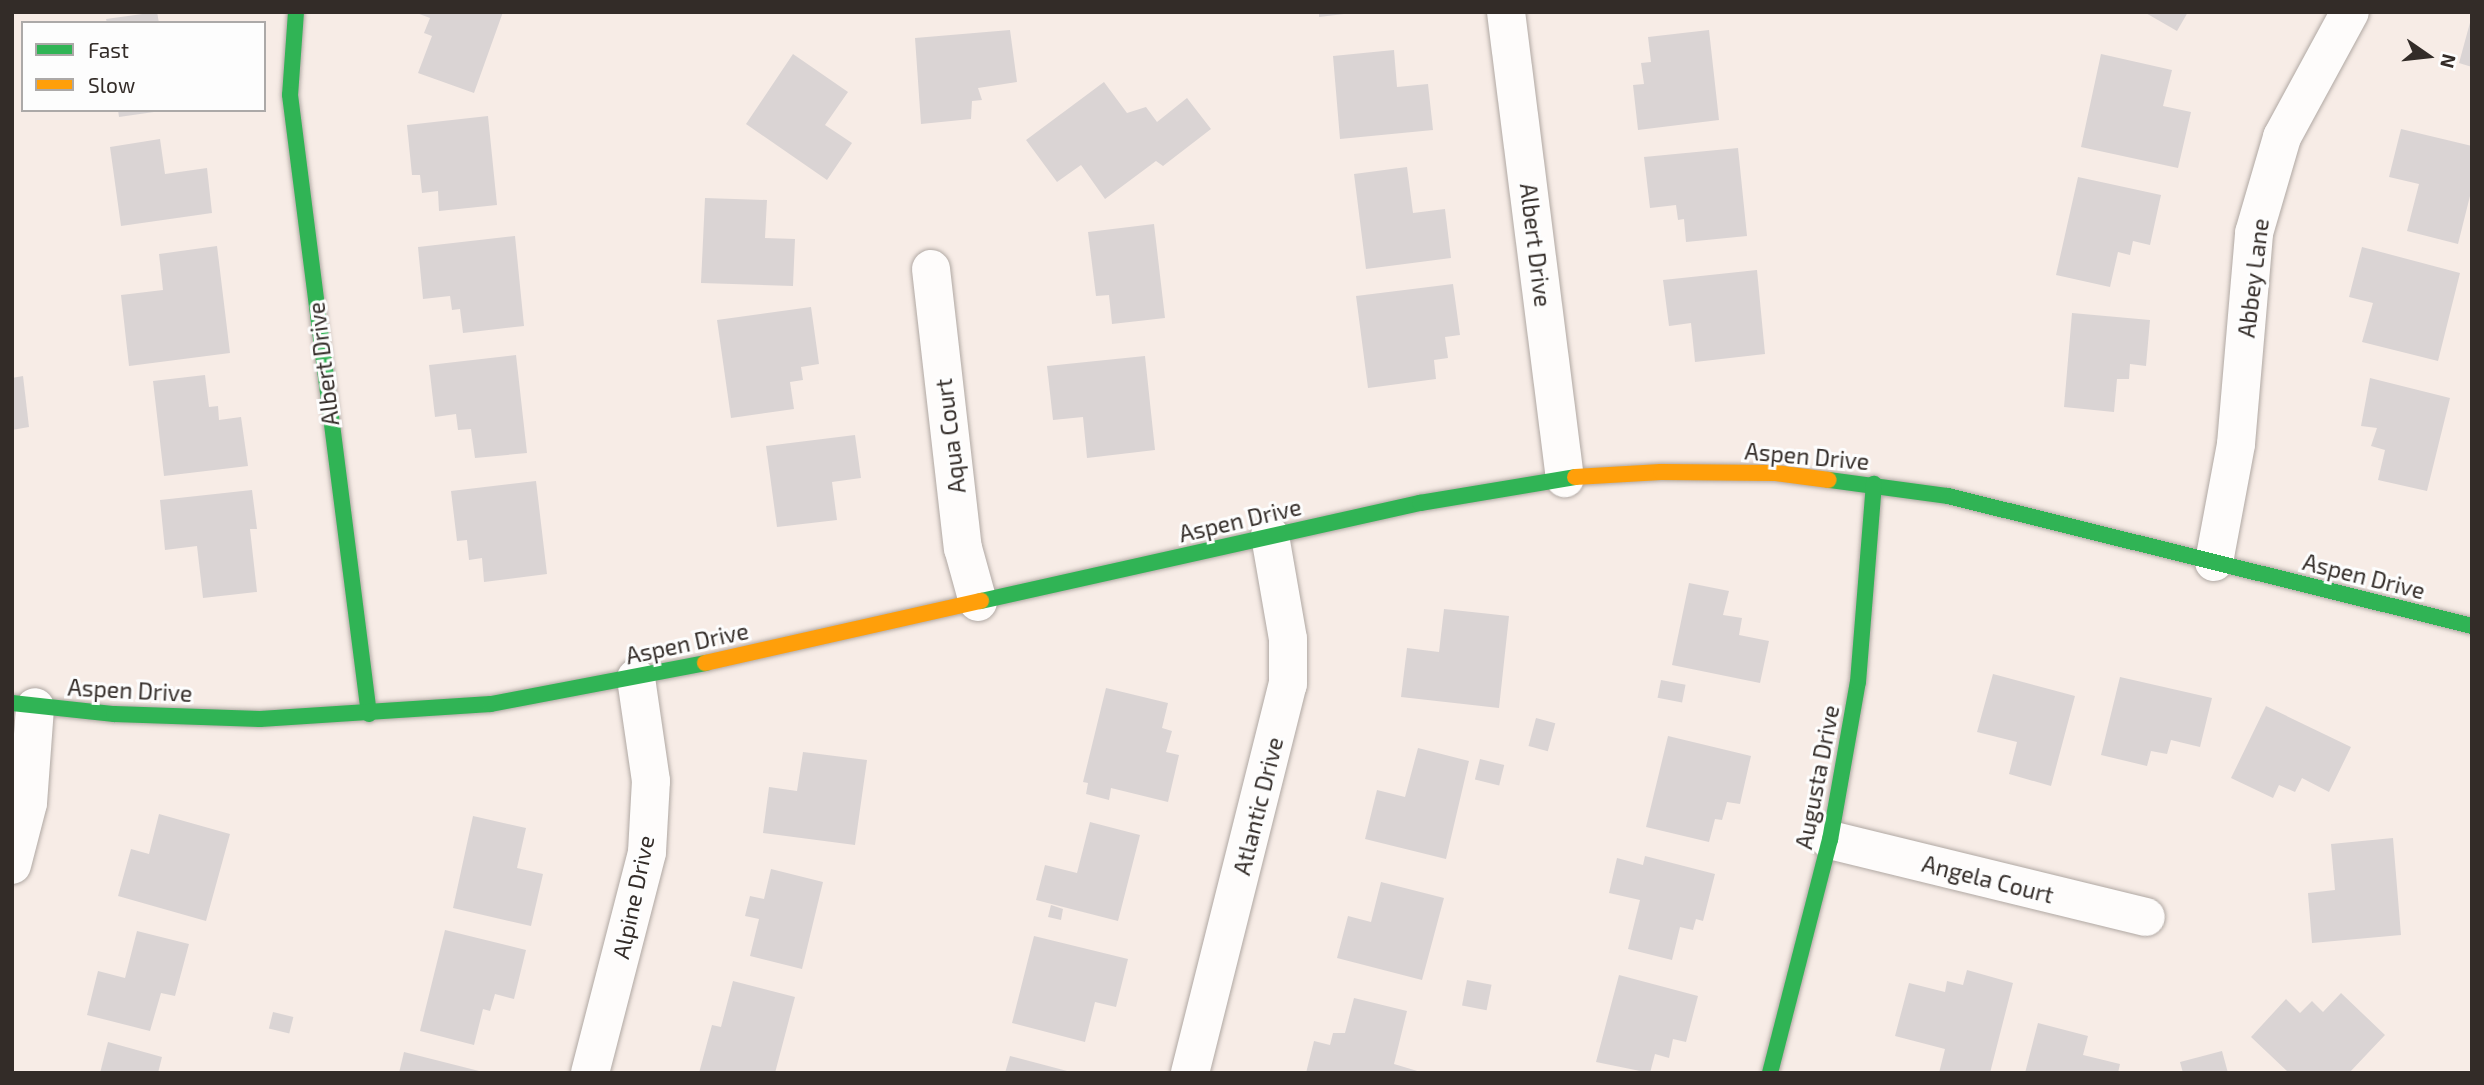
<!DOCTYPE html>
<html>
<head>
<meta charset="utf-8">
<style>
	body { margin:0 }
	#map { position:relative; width:2484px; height:1085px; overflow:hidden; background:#f7ece6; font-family:"Exo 2",sans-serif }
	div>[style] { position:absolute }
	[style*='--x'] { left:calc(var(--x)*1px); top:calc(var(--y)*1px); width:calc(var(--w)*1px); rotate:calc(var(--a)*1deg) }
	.building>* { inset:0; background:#dad4d4; transform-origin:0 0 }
	.roads { filter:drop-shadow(0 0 2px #b0a8a3) drop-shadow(0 0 2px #b0a8a3) }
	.street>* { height:38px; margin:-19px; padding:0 19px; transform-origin:19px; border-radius:19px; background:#fefcfb }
	.fast>* { height:16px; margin:-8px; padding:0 8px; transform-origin:8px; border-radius:8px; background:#30b455 }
	.slow>* { height:16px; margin:-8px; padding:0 8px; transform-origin:8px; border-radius:8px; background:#ff9f0a }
	span { translate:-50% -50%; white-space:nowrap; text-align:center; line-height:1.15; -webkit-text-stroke:6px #fdfdfd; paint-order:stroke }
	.street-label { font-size:23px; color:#332c28 }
	.frame { position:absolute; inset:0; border:14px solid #332c28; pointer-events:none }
	.legend { position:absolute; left:21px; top:21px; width:245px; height:91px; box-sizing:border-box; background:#fdfdfd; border:2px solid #aca9a8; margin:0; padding:9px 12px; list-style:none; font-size:21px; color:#332c28 }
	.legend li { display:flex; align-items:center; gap:14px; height:35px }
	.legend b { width:35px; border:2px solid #aca9a8 }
	.north { position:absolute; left:2393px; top:21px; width:70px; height:70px; -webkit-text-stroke:5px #fdfdfd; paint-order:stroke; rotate:104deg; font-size:19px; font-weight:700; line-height:28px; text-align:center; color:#332c28 }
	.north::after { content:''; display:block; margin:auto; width:24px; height:32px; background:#332c28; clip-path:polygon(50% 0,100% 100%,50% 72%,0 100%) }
</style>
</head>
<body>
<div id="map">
	<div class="building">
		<div style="clip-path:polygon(157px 12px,159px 23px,107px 23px,106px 19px)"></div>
		<div style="clip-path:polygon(414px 12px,503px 12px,474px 93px,418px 73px,432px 36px,424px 33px,430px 18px)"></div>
		<div style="clip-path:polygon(1319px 12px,1344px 12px,1344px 14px,1319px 17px)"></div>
		<div style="clip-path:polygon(2144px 12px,2188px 12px,2177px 31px)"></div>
		<div style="clip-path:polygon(2471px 19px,2472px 19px,2472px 67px,2459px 63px)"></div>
		<div style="clip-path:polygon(1010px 30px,1017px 82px,978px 88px,982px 100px,972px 101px,971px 119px,921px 124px,915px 38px)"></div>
		<div style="clip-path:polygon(1709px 30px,1719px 120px,1638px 130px,1633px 85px,1644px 84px,1641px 63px,1651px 62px,1648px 37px)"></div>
		<div style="clip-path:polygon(1394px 50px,1397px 87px,1428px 84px,1433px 130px,1340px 139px,1333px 56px)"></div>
		<div style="clip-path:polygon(793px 54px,848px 92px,825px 125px,852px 143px,827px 180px,746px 124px)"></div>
		<div style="clip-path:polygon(2101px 54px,2172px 70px,2163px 106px,2191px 112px,2178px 168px,2081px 147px)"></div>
		<div style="clip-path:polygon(1104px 82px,1127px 113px,1146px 107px,1157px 122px,1187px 98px,1211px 129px,1163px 166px,1156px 161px,1105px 199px,1081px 165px,1057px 182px,1026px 140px)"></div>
		<div style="clip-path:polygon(118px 110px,154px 110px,154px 112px,119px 117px)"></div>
		<div style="clip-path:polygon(488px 116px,497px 205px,439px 211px,438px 191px,422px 193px,420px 175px,412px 175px,407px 125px)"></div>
		<div style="clip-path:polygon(2401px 129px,2472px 146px,2472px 188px,2458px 244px,2407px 231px,2419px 184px,2389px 177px)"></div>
		<div style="clip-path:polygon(160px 139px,165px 174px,207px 168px,212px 213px,121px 226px,110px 147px)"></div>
		<div style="clip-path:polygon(1738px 148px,1747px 236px,1686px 242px,1684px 219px,1678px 220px,1676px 205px,1650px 208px,1644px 157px)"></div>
		<div style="clip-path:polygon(1407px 167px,1413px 213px,1445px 209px,1451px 258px,1366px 269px,1354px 174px)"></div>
		<div style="clip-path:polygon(2078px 177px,2161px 195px,2150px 245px,2133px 241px,2130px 255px,2118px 252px,2110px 287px,2056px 275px)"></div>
		<div style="clip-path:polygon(705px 198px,767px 200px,765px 238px,795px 239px,793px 286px,701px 283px)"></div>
		<div style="clip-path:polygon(1154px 224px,1165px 318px,1112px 324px,1109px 295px,1096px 296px,1088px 232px)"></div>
		<div style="clip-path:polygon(515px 236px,524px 326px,463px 333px,460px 309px,452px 310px,450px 296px,423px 299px,418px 247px)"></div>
		<div style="clip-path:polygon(217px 246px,230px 353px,129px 366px,121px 295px,163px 290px,159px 254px)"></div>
		<div style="clip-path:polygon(2362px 247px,2460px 273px,2438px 361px,2362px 342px,2373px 303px,2349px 297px)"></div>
		<div style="clip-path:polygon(1757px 270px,1765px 354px,1695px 362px,1691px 323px,1669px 326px,1663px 280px)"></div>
		<div style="clip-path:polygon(1453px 284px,1460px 335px,1445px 337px,1448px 358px,1434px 360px,1436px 379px,1368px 388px,1356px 296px)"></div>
		<div style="clip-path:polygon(811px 307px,819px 364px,801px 367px,803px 380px,790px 382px,794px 409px,731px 418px,717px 320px)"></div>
		<div style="clip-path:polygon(2072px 313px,2150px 320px,2146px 366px,2130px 364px,2129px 379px,2117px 379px,2114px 412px,2064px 407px)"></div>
		<div style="clip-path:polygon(516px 355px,527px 453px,475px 458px,471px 429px,458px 430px,456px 414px,435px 417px,429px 365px)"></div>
		<div style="clip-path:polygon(1145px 356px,1155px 450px,1087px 458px,1083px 417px,1053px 420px,1047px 366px)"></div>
		<div style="clip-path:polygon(205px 375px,209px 407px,218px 406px,219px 420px,241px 417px,248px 466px,164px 476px,153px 381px)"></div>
		<div style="clip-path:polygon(23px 376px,29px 427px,12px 430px,12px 378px)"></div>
		<div style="clip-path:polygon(2370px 378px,2450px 398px,2427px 491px,2378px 480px,2385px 450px,2371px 446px,2377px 428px,2361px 426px)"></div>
		<div style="clip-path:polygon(855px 435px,861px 478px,832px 482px,837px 520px,777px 527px,766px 446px)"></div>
		<div style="clip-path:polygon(536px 481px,547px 574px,484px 582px,482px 558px,469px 560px,467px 540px,457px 541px,451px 491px)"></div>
		<div style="clip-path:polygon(252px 490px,257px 529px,250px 529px,257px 592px,203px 598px,197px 546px,165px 550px,160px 500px)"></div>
		<div style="clip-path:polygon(1689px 583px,1729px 591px,1723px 615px,1742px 618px,1739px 635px,1769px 641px,1760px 683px,1672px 665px)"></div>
		<div style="clip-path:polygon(1444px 609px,1509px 616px,1499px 708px,1401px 697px,1407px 648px,1439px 652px)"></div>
		<div style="clip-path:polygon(1993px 674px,2075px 696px,2051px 786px,2009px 774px,2017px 742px,1977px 732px)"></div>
		<div style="clip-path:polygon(2120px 677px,2212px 698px,2200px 747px,2171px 740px,2167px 754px,2151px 751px,2147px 766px,2101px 755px)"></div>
		<div style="left:1661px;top:680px;width:25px;height:18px;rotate:11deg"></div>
		<div style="clip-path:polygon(1106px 688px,1168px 703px,1162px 728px,1172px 731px,1166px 752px,1179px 755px,1168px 802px,1111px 788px,1109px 800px,1086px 794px,1088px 783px,1083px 782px)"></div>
		<div style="clip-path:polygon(2266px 706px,2351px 747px,2329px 792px,2302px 778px,2295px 792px,2279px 785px,2273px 798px,2231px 778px)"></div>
		<div style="left:1536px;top:718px;width:20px;height:29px;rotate:15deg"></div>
		<div style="clip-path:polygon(1668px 736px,1751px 756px,1740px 804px,1727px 802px,1722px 820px,1715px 819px,1709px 842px,1646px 827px)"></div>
		<div style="clip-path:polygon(1418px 748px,1469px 761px,1446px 859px,1365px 839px,1377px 790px,1405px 797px)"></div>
		<div style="clip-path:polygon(803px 752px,867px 760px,855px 845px,763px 833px,769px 787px,797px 791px)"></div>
		<div style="left:1480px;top:759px;width:25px;height:21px;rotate:14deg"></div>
		<div style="clip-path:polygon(159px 814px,230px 834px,206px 921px,118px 896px,131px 849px,149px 854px)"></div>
		<div style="clip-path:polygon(473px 816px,526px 828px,517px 868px,543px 874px,531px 926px,453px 908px)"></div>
		<div style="clip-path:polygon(1090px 822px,1140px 835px,1118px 921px,1036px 900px,1045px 865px,1077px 873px)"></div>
		<div style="clip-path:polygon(2393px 838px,2401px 935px,2312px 943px,2308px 893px,2335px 890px,2331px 844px)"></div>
		<div style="clip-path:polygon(1645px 856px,1715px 874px,1703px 921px,1696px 919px,1693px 930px,1680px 927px,1672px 960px,1628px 949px,1640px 900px,1609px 893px,1617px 858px,1643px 865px)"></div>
		<div style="clip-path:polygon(771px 869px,823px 882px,802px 969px,750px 956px,759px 919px,745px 916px,750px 896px,764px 899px)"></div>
		<div style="clip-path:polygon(1381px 882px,1444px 898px,1422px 980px,1337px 958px,1348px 916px,1371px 922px)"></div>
		<div style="clip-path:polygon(1051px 905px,1063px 909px,1061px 920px,1048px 917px)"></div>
		<div style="clip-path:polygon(445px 930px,526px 950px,514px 999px,495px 994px,490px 1011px,483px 1009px,474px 1045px,420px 1031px)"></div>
		<div style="clip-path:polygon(137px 931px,189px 944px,175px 996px,161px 993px,150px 1031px,87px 1015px,98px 971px,125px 978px)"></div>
		<div style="clip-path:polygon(1034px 936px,1128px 959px,1116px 1007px,1095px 1002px,1085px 1042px,1012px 1023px)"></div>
		<div style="clip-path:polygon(1967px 970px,2013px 983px,1990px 1073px,1939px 1073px,1945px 1049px,1895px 1036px,1909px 983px,1945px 992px,1947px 981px,1963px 985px)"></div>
		<div style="clip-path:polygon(1619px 975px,1698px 996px,1686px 1042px,1673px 1039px,1669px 1058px,1655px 1054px,1650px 1073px,1596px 1062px)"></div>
		<div style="left:1467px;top:980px;width:25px;height:26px;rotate:11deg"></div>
		<div style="clip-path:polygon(733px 981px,795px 997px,775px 1073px,699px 1073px,712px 1025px,721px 1027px)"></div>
		<div style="clip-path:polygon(2341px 993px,2385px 1035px,2349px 1073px,2289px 1073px,2251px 1037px,2286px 999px,2300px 1013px,2312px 1001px,2323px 1012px)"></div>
		<div style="clip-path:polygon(1354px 998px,1407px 1011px,1394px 1064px,1424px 1073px,1306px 1073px,1314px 1041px,1330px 1045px,1333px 1033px,1345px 1033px)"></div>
		<div style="left:273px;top:1012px;width:21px;height:17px;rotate:14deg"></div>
		<div style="clip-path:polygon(2038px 1023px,2088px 1036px,2083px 1055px,2120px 1064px,2118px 1073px,2025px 1073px)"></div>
		<div style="clip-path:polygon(108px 1042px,162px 1057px,158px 1073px,100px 1073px)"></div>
		<div style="clip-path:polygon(2222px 1051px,2228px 1073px,2183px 1073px,2180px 1062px)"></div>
		<div style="clip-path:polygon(404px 1052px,483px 1072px,483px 1073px,399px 1073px)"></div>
		<div style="clip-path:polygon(1010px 1056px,1071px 1072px,1071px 1073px,1005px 1073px)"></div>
	</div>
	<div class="roads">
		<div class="street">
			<div style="--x:1506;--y:12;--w:470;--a:82.8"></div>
			<div style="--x:931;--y:269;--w:281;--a:83.5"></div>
			<div style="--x:963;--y:548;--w:56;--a:74.5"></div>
			<div style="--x:2214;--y:562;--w:120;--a:-79.4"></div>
			<div style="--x:2236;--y:444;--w:212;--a:-85.1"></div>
			<div style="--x:2254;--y:233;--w:100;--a:-73.7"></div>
			<div style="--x:2282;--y:137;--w:142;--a:-61.5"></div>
			<div style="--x:1830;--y:840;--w:325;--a:13.7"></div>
			<div style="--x:12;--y:865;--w:64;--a:-75.5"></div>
			<div style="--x:28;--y:803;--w:96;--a:-85.8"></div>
			<div style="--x:590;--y:1073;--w:228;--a:-75.5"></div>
			<div style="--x:647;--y:852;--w:71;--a:-86.8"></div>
			<div style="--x:651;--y:781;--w:104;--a:-98.3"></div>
			<div style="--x:1190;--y:1073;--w:401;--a:-75.9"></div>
			<div style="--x:1288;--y:684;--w:45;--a:-90"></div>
			<div style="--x:1288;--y:639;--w:105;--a:-99.9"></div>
		</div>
		<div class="fast">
			<div style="--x:296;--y:12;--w:83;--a:94.1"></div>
			<div style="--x:290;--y:95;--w:624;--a:82.73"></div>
			<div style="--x:1829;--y:480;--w:120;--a:7.7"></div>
			<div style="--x:1948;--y:496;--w:540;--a:13.93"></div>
			<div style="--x:981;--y:601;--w:450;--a:-12.6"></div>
			<div style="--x:1420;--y:503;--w:157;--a:-9.5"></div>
			<div style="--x:12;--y:703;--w:103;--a:6.2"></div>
			<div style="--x:114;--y:714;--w:146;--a:2"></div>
			<div style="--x:260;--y:719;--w:231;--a:-3.7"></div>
			<div style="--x:491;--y:704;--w:218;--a:-10.8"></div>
			<div style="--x:1770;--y:1073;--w:241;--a:-75.6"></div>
			<div style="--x:1830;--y:840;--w:160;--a:-80"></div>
			<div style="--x:1858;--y:682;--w:199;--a:-85.4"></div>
		</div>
		<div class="slow">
			<div style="--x:1575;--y:477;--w:86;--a:-3.3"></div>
			<div style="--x:1661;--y:472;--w:115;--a:0.5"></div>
			<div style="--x:1776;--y:473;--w:53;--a:7.5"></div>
			<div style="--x:705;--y:663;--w:283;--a:-12.7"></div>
		</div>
	</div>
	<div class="street-label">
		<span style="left:1536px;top:245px;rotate:83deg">Albert Drive</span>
		<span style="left:2253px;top:278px;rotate:-83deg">Abbey Lane</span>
		<span style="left:323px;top:364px;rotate:-97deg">Albert Drive</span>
		<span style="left:950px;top:436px;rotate:-97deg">Aqua Court</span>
		<span style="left:1807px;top:456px;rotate:5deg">Aspen Drive</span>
		<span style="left:1240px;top:520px;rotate:-13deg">Aspen Drive</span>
		<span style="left:2364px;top:576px;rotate:14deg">Aspen Drive</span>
		<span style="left:687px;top:643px;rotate:-12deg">Aspen Drive</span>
		<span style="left:130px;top:690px;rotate:3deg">Aspen Drive</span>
		<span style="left:1817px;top:777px;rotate:-79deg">Augusta Drive</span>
		<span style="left:1258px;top:806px;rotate:-76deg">Atlantic Drive</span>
		<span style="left:1988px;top:879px;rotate:14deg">Angela Court</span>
		<span style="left:633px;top:897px;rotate:-78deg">Alpine Drive</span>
	</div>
	<div class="frame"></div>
	<ul class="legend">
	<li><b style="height:9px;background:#30b455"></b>Fast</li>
	<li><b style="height:9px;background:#ff9f0a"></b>Slow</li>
	</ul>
	<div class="north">N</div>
</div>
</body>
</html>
